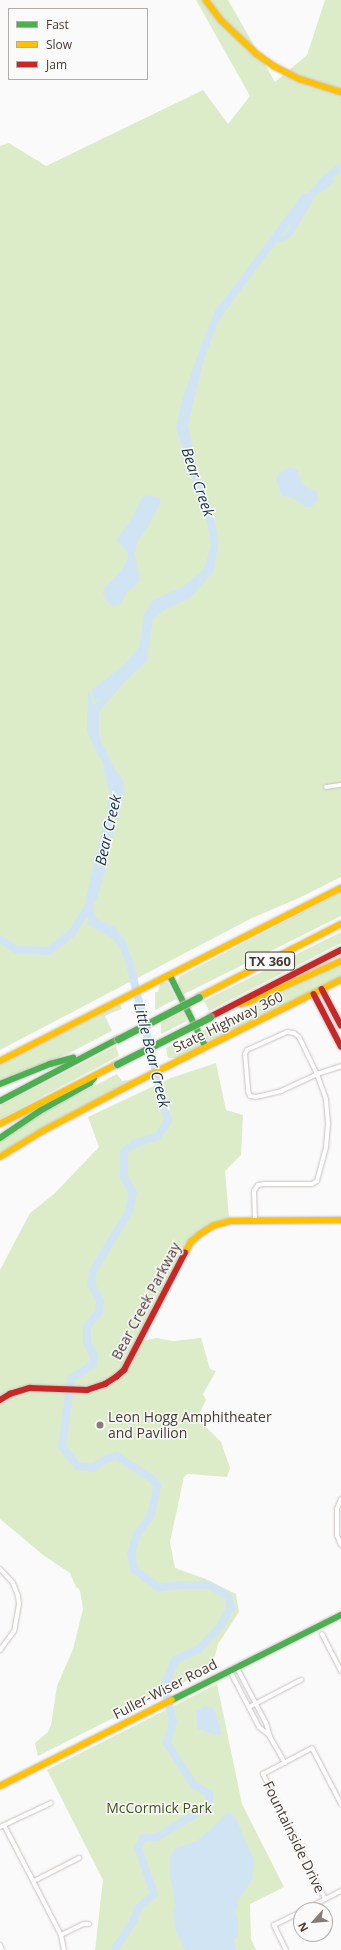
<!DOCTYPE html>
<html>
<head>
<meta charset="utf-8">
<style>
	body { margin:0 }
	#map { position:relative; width:341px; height:1950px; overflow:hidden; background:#fafafa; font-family:"Open Sans",sans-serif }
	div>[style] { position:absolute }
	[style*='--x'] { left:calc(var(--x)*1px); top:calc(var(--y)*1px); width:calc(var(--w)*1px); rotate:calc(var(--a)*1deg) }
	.green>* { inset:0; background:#ddecc8 }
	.water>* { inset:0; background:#d1e4f4 }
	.river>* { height:8px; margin:-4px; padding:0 4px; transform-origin:4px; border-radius:4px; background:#d1e4f4 }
	.roads { filter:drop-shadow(0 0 1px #c7c2bf) drop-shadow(0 0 1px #c7c2bf) }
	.street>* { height:4px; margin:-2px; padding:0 2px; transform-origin:2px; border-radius:2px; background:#fefefe }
	.fast>* { height:5.5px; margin:-2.75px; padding:0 2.75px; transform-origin:2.75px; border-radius:2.75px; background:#4caf50 }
	.slow>* { height:5.5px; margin:-2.75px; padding:0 2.75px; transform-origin:2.75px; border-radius:2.75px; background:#ffc107 }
	.jam>* { height:5.5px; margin:-2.75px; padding:0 2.75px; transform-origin:2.75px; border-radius:2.75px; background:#c62828 }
	.bridges { filter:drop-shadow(0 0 1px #cbc1c1) drop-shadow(0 0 1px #cbc1c1) }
	.fast-bridge>* { height:7px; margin:-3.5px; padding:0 3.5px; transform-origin:3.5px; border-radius:3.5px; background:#4caf50 }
	.dots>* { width:11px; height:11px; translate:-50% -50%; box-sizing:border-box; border:2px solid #fafafa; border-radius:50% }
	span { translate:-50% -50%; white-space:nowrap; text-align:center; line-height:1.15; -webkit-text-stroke:3px #fafafa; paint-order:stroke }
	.shield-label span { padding:1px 3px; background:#fafafa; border:1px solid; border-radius:3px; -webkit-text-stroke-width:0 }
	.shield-label { font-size:13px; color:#463932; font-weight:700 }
	.street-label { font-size:14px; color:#463932 }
	.poi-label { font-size:14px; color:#463932 }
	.left { translate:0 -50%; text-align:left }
	.park-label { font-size:14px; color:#3e5119 }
	.water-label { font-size:15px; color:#15324a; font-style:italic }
	.legend { position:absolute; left:8px; top:8px; width:140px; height:72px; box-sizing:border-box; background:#fafafa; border:1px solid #b2adaa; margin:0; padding:5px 7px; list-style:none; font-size:12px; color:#463932 }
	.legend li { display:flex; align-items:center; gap:8px; height:20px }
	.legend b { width:20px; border:1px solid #b2adaa }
	.north { position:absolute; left:293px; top:1902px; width:40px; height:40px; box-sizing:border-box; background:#fafafa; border:1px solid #b2adaa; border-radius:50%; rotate:243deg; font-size:11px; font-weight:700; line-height:16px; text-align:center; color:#463932 }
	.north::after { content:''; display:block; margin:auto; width:14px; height:18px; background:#857d78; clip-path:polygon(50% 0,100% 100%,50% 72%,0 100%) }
</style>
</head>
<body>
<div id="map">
	<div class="green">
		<div style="clip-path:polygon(196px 0,228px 0,275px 82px,307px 55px,325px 0,341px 0,341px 877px,299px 898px,252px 918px,0 1050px,0 146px,9px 143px,46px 166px,203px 90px,228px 124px,250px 96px)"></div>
		<div style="clip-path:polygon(341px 892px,341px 916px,184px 994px,178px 983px,179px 977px)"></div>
		<div style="clip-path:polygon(341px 932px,341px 943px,209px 1011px,204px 1001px)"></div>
		<div style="clip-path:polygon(341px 964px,341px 976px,211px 1041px,206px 1039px,202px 1031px,284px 989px)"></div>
		<div style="clip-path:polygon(164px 982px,168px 983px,176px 999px,155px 1010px,155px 992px,158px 992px,160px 984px)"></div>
		<div style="clip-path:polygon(120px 1004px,122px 1009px,113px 1012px,105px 1016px,112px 1031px,69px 1053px,0 1082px,0 1065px)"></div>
		<div style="clip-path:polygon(183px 1012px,187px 1021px,161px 1034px,161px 1023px)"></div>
		<div style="clip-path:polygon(194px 1034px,199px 1044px,198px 1049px,176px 1060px,174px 1058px,168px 1058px,166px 1048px)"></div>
		<div style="clip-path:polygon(116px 1046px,119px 1056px,0 1119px,0 1106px)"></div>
		<div style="clip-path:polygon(216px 1063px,226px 1110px,243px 1115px,241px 1155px,225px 1171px,229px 1217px,212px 1224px,190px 1239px,138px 1337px,146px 1340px,157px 1338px,173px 1341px,201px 1338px,210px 1369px,216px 1371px,203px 1394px,206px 1400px,197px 1418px,221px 1442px,230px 1468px,227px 1477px,188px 1474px,184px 1477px,170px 1542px,175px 1568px,206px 1579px,236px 1594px,239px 1612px,218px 1644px,212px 1668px,38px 1756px,35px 1743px,48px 1732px,51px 1725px,57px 1686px,73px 1649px,83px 1609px,80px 1591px,78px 1588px,76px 1587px,70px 1573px,43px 1555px,0 1519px,0 1270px,30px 1213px,54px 1194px,99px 1147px,88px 1117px,171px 1078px)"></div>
		<div style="clip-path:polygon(117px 1074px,122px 1081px,130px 1080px,131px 1082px,40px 1129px,0 1154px,0 1141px,40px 1114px)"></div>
		<div style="clip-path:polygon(217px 1684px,242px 1804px,284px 1887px,250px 1904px,251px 1939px,256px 1950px,95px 1950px,103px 1880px,47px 1770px)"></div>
	</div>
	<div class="water">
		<div style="clip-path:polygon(327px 174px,335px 182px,314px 197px,309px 208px,291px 237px,279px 243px,276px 241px,287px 232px,303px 198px)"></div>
		<div style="clip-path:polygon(222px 302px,226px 308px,215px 330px,203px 363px,188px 425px,197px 469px,213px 512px,219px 542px,214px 571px,190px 598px,166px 609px,153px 619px,147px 661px,128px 679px,94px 702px,91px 690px,125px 664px,139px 647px,144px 615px,153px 600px,182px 587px,204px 569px,211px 544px,206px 518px,176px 428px,182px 400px,196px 359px,215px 310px)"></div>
		<div style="clip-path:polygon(289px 467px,298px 470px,300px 480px,304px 486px,318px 492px,318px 500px,311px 507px,306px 507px,295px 499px,281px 495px,276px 479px,279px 473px)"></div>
		<div style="clip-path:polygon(146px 495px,159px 498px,161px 502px,148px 527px,138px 540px,135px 554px,140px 581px,128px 591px,120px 605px,112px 606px,105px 599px,103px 594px,104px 589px,123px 568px,128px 558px,128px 553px,116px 540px,129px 523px,142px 497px)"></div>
		<div style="clip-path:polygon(90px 691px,98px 731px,102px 746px,108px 757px,99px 758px,87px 732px,87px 719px,88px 693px)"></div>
		<div style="clip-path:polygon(111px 765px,123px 779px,125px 794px,118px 819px,107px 812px,109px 792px,103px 767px)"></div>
		<div style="clip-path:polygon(105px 816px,117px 823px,111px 841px,105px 873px,96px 902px,85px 902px)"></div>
		<div style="clip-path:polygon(90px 919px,120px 938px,128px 948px,134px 970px,129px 971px,121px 951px,114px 940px,87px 924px)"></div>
		<div style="clip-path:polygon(204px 1706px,211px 1707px,215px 1710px,220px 1727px,221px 1734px,220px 1736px,197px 1729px,196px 1711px)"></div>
		<div style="clip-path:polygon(227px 1812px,235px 1816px,254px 1860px,252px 1875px,254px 1877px,237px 1902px,238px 1907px,235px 1912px,238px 1920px,238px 1936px,234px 1940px,236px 1950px,185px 1950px,176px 1932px,173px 1912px,175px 1903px,170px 1877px,170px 1857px,174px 1849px,196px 1841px,209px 1831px)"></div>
	</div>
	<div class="river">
		<div style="--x:321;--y:183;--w:26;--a:-39"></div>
		<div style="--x:219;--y:313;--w:144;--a:-53.4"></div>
		<div style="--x:95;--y:730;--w:20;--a:-90"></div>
		<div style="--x:95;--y:710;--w:40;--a:-49"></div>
		<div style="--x:100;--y:748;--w:30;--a:64"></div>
		<div style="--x:89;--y:908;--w:14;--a:73"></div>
		<div style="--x:93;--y:921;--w:21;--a:25"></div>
		<div style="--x:112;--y:930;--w:18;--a:52"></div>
		<div style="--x:0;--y:939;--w:20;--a:33"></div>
		<div style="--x:17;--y:950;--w:32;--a:2"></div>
		<div style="--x:49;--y:951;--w:29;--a:-38"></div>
		<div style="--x:72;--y:933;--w:34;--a:-58"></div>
		<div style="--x:116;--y:1950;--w:3;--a:-90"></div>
		<div style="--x:116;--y:1947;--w:30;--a:-56"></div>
		<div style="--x:133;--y:1922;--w:15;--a:-70"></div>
		<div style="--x:138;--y:1908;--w:21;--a:-41"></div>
		<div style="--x:154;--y:1894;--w:49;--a:-109.2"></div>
		<div style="--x:138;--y:1848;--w:11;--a:-63"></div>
		<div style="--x:143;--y:1838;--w:14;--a:-4"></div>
		<div style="--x:157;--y:1837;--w:61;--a:-30.8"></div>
		<div style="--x:209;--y:1806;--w:12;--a:-90"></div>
		<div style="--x:209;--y:1794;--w:19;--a:-148"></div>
		<div style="--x:193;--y:1784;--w:49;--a:-122.4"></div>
		<div style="--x:167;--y:1743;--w:23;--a:-75"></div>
		<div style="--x:173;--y:1721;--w:36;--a:-104"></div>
		<div style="--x:164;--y:1686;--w:28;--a:-67"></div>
		<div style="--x:175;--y:1660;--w:26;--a:-25"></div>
		<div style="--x:199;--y:1649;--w:33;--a:-47"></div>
		<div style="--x:221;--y:1625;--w:21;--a:-61"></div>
		<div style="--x:231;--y:1607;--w:11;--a:-105"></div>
		<div style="--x:228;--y:1596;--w:23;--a:-151"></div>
		<div style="--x:208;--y:1585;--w:26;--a:180"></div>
		<div style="--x:182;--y:1585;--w:23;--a:173"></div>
		<div style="--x:159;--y:1588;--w:31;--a:-143"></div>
		<div style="--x:134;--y:1569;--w:15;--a:-101"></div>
		<div style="--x:131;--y:1554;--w:19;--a:-74"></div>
		<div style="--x:136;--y:1536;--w:26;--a:-54"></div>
		<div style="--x:151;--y:1515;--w:30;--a:-78"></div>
		<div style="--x:157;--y:1486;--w:9;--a:-126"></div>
		<div style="--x:152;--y:1479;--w:42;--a:-146.7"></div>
		<div style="--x:117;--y:1456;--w:9;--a:167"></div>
		<div style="--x:108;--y:1458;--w:19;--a:148"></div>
		<div style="--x:92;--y:1468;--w:15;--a:-172"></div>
		<div style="--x:77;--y:1466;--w:25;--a:-127"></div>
		<div style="--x:62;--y:1446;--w:68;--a:-82.3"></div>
		<div style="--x:71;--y:1379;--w:27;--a:-34"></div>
		<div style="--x:93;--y:1364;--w:8;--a:-83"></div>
		<div style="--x:94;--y:1356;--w:16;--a:-117"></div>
		<div style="--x:87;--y:1342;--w:16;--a:-90"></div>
		<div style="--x:87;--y:1326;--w:18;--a:-49"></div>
		<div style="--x:99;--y:1312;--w:11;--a:-85"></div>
		<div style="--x:100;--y:1301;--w:19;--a:-118"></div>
		<div style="--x:91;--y:1284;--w:13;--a:-81"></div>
		<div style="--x:93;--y:1271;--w:70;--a:-59"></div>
		<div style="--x:129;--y:1211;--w:18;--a:-77"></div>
		<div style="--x:133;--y:1193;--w:18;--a:-119"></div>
		<div style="--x:124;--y:1177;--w:25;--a:-90"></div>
		<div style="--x:124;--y:1152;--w:13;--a:-39"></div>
		<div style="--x:134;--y:1144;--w:25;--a:-18"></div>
		<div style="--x:158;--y:1136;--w:18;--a:-56"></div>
		<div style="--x:168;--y:1121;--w:165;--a:-103.7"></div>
	</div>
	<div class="roads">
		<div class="street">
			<div style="--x:326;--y:787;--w:15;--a:-8"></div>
			<div style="--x:255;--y:1220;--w:29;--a:-92"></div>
			<div style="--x:254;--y:1191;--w:7;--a:-56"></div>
			<div style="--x:258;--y:1185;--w:6;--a:-9"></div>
			<div style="--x:264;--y:1184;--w:48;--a:0"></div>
			<div style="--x:312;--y:1184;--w:6;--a:-31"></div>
			<div style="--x:317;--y:1181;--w:35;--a:-75"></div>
			<div style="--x:326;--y:1147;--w:24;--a:-85"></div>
			<div style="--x:328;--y:1123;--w:24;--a:-95"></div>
			<div style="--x:326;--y:1099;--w:27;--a:-110"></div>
			<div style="--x:317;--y:1074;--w:41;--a:-115.9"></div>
			<div style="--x:299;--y:1037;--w:6;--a:-141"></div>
			<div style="--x:294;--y:1033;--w:7;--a:-172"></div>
			<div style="--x:287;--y:1032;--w:44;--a:155.8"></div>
			<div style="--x:247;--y:1050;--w:4;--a:117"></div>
			<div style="--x:245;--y:1054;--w:37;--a:85"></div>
			<div style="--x:248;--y:1091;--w:5;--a:68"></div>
			<div style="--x:250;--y:1096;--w:6;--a:9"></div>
			<div style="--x:256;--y:1097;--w:26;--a:-13"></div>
			<div style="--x:281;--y:1091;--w:40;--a:-25"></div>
			<div style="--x:317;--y:1074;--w:25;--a:-18"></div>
			<div style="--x:341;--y:1499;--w:11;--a:112"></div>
			<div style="--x:337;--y:1509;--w:26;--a:90"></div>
			<div style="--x:337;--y:1535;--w:11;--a:68"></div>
			<div style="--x:0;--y:1569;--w:19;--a:47"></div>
			<div style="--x:13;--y:1583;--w:14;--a:69"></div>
			<div style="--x:18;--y:1596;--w:8;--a:83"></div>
			<div style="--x:19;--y:1604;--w:27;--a:100"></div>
			<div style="--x:14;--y:1631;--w:24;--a:126"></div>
			<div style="--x:322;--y:1634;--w:42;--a:62.8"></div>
			<div style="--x:237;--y:1668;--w:62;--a:62.2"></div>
			<div style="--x:266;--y:1723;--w:15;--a:74"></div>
			<div style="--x:270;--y:1737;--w:30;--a:60"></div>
			<div style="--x:230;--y:1671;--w:63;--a:62.6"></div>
			<div style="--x:259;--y:1727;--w:14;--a:39"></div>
			<div style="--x:249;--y:1707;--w:59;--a:-27.4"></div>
			<div style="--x:4;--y:1825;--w:124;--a:62.6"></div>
			<div style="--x:61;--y:1935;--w:15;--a:79"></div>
			<div style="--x:0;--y:1827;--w:56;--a:-25.2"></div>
			<div style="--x:34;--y:1881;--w:51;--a:-27.1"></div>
			<div style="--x:325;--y:1899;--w:140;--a:-116.4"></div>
			<div style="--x:263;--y:1774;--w:55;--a:-28"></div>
			<div style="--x:312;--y:1748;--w:63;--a:62.6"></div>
			<div style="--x:304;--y:1910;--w:42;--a:-27.2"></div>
			<div style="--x:61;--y:1935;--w:25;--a:-26"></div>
			<div style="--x:84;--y:1924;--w:5;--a:0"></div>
			<div style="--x:0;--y:1945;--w:5;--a:68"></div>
			<div style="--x:286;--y:1950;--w:28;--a:-116"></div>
			<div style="--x:274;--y:1925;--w:30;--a:-26"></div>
		</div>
		<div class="fast">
			<div style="--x:170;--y:975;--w:80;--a:63.4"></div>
			<div style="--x:0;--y:1084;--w:54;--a:-21.8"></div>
			<div style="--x:50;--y:1064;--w:24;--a:-15"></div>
			<div style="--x:0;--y:1101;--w:133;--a:-27.7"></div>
			<div style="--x:0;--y:1138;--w:48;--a:-34"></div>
			<div style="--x:40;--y:1111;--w:57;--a:-29.2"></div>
			<div style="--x:90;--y:1083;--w:6;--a:-51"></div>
			<div style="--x:172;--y:1700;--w:189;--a:-26.7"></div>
		</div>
		<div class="slow">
			<div style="--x:206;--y:0;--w:26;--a:53"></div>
			<div style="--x:222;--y:21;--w:48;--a:43.3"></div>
			<div style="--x:257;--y:54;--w:21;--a:35"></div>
			<div style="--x:274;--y:66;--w:29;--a:27"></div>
			<div style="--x:300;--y:79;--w:43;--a:17.6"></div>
			<div style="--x:199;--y:997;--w:160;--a:-27.2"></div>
			<div style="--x:240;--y:1004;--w:9;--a:-13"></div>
			<div style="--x:249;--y:1002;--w:101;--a:-24"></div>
			<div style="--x:0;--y:1061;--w:382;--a:-26.9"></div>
			<div style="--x:0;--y:1124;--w:131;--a:-27.1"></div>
			<div style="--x:0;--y:1157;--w:50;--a:-31.2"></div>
			<div style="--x:43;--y:1131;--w:101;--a:-27.8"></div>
			<div style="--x:132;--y:1084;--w:233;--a:-26.5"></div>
			<div style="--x:185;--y:1253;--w:13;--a:-61"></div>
			<div style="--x:191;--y:1242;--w:11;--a:-41"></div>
			<div style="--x:199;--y:1235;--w:17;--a:-33"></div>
			<div style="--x:213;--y:1226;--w:18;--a:-16"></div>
			<div style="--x:230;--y:1221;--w:111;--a:-0.5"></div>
			<div style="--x:0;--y:1786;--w:192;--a:-26.6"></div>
		</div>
		<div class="jam">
			<div style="--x:322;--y:989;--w:41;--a:62.2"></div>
			<div style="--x:314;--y:994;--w:59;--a:62.6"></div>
			<div style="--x:210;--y:1017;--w:147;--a:-27.1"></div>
			<div style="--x:0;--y:1400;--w:12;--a:-31"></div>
			<div style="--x:10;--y:1394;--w:21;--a:-17"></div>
			<div style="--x:30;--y:1388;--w:57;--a:2"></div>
			<div style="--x:87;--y:1390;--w:19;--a:-18"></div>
			<div style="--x:105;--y:1384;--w:13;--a:-32"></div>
			<div style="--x:116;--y:1377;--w:11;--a:-41"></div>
			<div style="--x:124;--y:1370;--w:132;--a:-62.5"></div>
		</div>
	</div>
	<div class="bridges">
		<div class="fast-bridge">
			<div style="--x:118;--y:1039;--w:91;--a:-27.4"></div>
			<div style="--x:117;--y:1064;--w:104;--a:-26.8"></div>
		</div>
	</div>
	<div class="dots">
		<div style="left:100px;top:1425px;background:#857d78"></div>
	</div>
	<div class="shield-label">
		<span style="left:270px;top:961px">TX 360</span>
	</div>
	<div class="street-label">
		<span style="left:228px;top:1022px;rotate:-26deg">State Highway 360</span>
		<span style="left:146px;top:1301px;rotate:-62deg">Bear Creek Parkway</span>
		<span style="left:165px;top:1689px;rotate:-27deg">Fuller-Wiser Road</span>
		<span style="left:294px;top:1837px;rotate:64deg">Fountainside Drive</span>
	</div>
	<div class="poi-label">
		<span class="left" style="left:108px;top:1425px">Leon Hogg Amphitheater<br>and Pavilion</span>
	</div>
	<div class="park-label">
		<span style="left:159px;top:1808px">McCormick Park</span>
	</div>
	<div class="water-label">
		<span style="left:198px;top:482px;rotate:71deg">Bear Creek</span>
		<span style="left:108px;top:830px;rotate:-77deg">Bear Creek</span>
		<span style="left:152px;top:1055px;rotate:76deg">Little Bear Creek</span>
	</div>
	<ul class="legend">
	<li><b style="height:5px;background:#4caf50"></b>Fast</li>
	<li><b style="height:5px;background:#ffc107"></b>Slow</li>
	<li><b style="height:5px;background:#c62828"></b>Jam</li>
	</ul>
	<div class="north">N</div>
</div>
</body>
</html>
